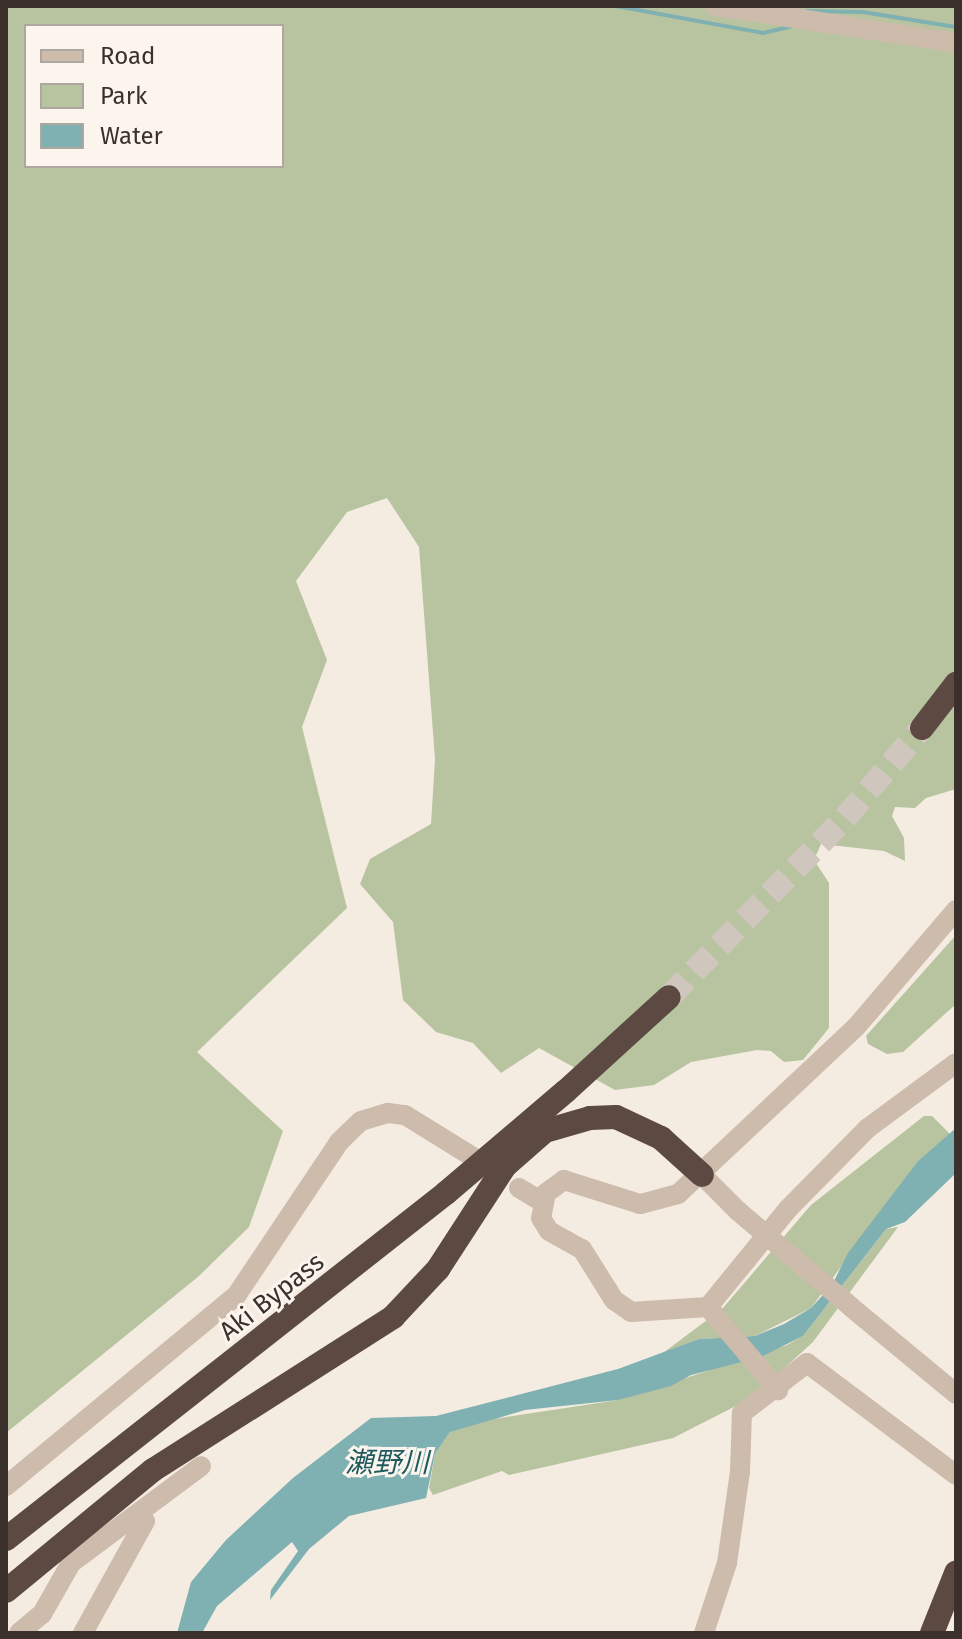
<!DOCTYPE html>
<html>
<head>
<meta charset="utf-8">
<style>
	body { margin:0 }
	#map { position:relative; width:962px; height:1639px; overflow:hidden; background:#f4ebe1; font-family:"Fira Sans","Noto Sans JP",sans-serif }
	div>[style] { position:absolute }
	[style*='--x'] { left:calc(var(--x)*1px); top:calc(var(--y)*1px); width:calc(var(--w)*1px); rotate:calc(var(--a)*1deg) }
	.green>* { inset:0; background:#b8c4a0 }
	.water>* { inset:0; background:#7fb0b2 }
	.stream>* { height:4px; margin:-2px; padding:0 2px; transform-origin:2px; border-radius:2px; background:#7fb0b2 }
	.highway-tunnel>* { height:24px; margin-top:-12px; transform-origin:0; background:repeating-linear-gradient(90deg,#cfc6bd 0 24px,transparent 0 36px) }
	.minor>* { height:20px; margin:-10px; padding:0 10px; transform-origin:10px; border-radius:10px; background:#cdbbac }
	.highway>* { height:24px; margin:-12px; padding:0 12px; transform-origin:12px; border-radius:12px; background:#5c4a42 }
	.minor-bridge>* { height:20px; margin:-10px; padding:0 10px; transform-origin:10px; border-radius:10px; background:#cdbbac }
	.highway-bridge>* { height:24px; margin:-12px; padding:0 12px; transform-origin:12px; border-radius:12px; background:#5c4a42 }
	span { translate:-50% -50%; white-space:nowrap; text-align:center; line-height:1.15; -webkit-text-stroke:6px #fbf5ee; paint-order:stroke }
	.street-label { font-size:26px; color:#3b302b }
	.water-label { font-size:28px; color:#1f5a5e; font-style:italic }
	.frame { position:absolute; inset:0; border:8px solid #3b302b; pointer-events:none }
	.legend { position:absolute; left:24px; top:24px; width:260px; height:144px; box-sizing:border-box; background:#fbf5ee; border:2px solid #aea6a0; margin:0; padding:10px 14px; list-style:none; font-size:24px; color:#3b302b }
	.legend li { display:flex; align-items:center; gap:16px; height:40px }
	.legend b { width:40px; border:2px solid #aea6a0 }
</style>
</head>
<body>
<div id="map">
	<div class="green">
		<div style="clip-path:polygon(evenodd,6px 6px,956px 6px,956px 789px,926px 798px,915px 808px,895px 807px,892px 816px,904px 838px,905px 861px,884px 851px,821px 844px,814px 860px,829px 883px,829px 1028px,803px 1060px,784px 1062px,771px 1051px,757px 1050px,691px 1062px,654px 1085px,615px 1090px,539px 1048px,501px 1073px,473px 1043px,436px 1032px,403px 1000px,393px 922px,360px 884px,370px 859px,431px 824px,435px 759px,419px 547px,387px 498px,347px 512px,296px 581px,327px 660px,302px 727px,347px 908px,197px 1052px,283px 1131px,249px 1227px,199px 1276px,6px 1433px,6px 6px,26px 26px,282px 26px,282px 166px,26px 166px,26px 26px)"></div>
		<div style="clip-path:polygon(956px 935px,956px 1004px,903px 1052px,887px 1054px,868px 1044px,866px 1036px)"></div>
		<div style="clip-path:polygon(924px 1116px,932px 1116px,950px 1134px,918px 1161px,811px 1308px,755px 1336px,699px 1339px,663px 1353px,723px 1308px,811px 1205px)"></div>
		<div style="clip-path:polygon(898px 1227px,813px 1342px,756px 1394px,730px 1409px,673px 1438px,509px 1475px,502px 1471px,433px 1495px,429px 1488px,435px 1454px,450px 1432px,473px 1422px,618px 1400px,787px 1345px,803px 1336px,886px 1229px)"></div>
	</div>
	<div class="water">
		<div style="clip-path:polygon(956px 1128px,956px 1173px,905px 1222px,886px 1229px,803px 1336px,761px 1357px,691px 1375px,671px 1386px,618px 1400px,525px 1410px,450px 1432px,435px 1454px,426px 1498px,349px 1516px,309px 1549px,270px 1600px,271px 1590px,298px 1551px,292px 1542px,217px 1606px,202px 1633px,177px 1633px,191px 1582px,226px 1540px,293px 1478px,371px 1418px,436px 1416px,618px 1369px,699px 1339px,755px 1336px,784px 1324px,811px 1308px,832px 1285px,848px 1253px,918px 1161px)"></div>
	</div>
	<div class="stream">
		<div style="--x:616;--y:6;--w:149;--a:10.4"></div>
		<div style="--x:763;--y:33;--w:32;--a:-13"></div>
		<div style="--x:807;--y:11;--w:56;--a:1"></div>
		<div style="--x:863;--y:12;--w:94;--a:9.2"></div>
	</div>
	<div class="highway-tunnel">
		<div style="--x:669;--y:997;--w:251;--a:-45.5"></div>
		<div style="--x:845;--y:818;--w:118;--a:-49.5"></div>
	</div>
	<div class="minor">
		<div style="--x:715;--y:6;--w:244;--a:8.7"></div>
		<div style="--x:956;--y:910;--w:154;--a:130.5"></div>
		<div style="--x:856;--y:1027;--w:244;--a:136.8"></div>
		<div style="--x:678;--y:1194;--w:39;--a:165"></div>
		<div style="--x:640;--y:1204;--w:80;--a:-162.5"></div>
		<div style="--x:564;--y:1180;--w:22;--a:144"></div>
		<div style="--x:546;--y:1193;--w:25;--a:101"></div>
		<div style="--x:541;--y:1218;--w:15;--a:58"></div>
		<div style="--x:549;--y:1231;--w:38;--a:29"></div>
		<div style="--x:582;--y:1249;--w:60;--a:57.9"></div>
		<div style="--x:614;--y:1300;--w:21;--a:35"></div>
		<div style="--x:631;--y:1312;--w:77;--a:-3.7"></div>
		<div style="--x:708;--y:1307;--w:127;--a:-50.8"></div>
		<div style="--x:788;--y:1209;--w:114;--a:-45.4"></div>
		<div style="--x:868;--y:1128;--w:109;--a:-36.5"></div>
		<div style="--x:702;--y:1175;--w:51;--a:45"></div>
		<div style="--x:519;--y:1188;--w:26;--a:31"></div>
		<div style="--x:708;--y:1307;--w:109;--a:49.9"></div>
		<div style="--x:851;--y:1307;--w:136;--a:39.6"></div>
		<div style="--x:6;--y:1486;--w:298;--a:-39.6"></div>
		<div style="--x:236;--y:1296;--w:185;--a:-56.2"></div>
		<div style="--x:339;--y:1142;--w:30;--a:-44"></div>
		<div style="--x:361;--y:1121;--w:28;--a:-17"></div>
		<div style="--x:388;--y:1113;--w:17;--a:7"></div>
		<div style="--x:405;--y:1115;--w:105;--a:31.7"></div>
		<div style="--x:19;--y:1633;--w:30;--a:-40"></div>
		<div style="--x:42;--y:1614;--w:59;--a:-60.4"></div>
		<div style="--x:71;--y:1563;--w:162;--a:-36.7"></div>
		<div style="--x:83;--y:1633;--w:128;--a:-61"></div>
		<div style="--x:704;--y:1633;--w:74;--a:-71.8"></div>
		<div style="--x:727;--y:1563;--w:92;--a:-81.9"></div>
		<div style="--x:740;--y:1472;--w:59;--a:-88.1"></div>
		<div style="--x:742;--y:1413;--w:82;--a:-37.6"></div>
		<div style="--x:807;--y:1363;--w:186;--a:36.9"></div>
	</div>
	<div class="highway">
		<div style="--x:922;--y:728;--w:56;--a:-52.3"></div>
		<div style="--x:566;--y:1091;--w:139;--a:-42.4"></div>
		<div style="--x:6;--y:1539;--w:560;--a:-38.18"></div>
		<div style="--x:6;--y:1591;--w:190;--a:-39.5"></div>
		<div style="--x:153;--y:1470;--w:285;--a:-32.5"></div>
		<div style="--x:393;--y:1317;--w:66;--a:-46.8"></div>
		<div style="--x:438;--y:1269;--w:123;--a:-57"></div>
		<div style="--x:505;--y:1166;--w:53;--a:-41.2"></div>
		<div style="--x:545;--y:1131;--w:47;--a:-16.1"></div>
		<div style="--x:590;--y:1118;--w:26;--a:-2"></div>
		<div style="--x:616;--y:1117;--w:50;--a:25"></div>
		<div style="--x:661;--y:1138;--w:55;--a:42.1"></div>
		<div style="--x:932;--y:1633;--w:65;--a:-68.2"></div>
	</div>
	<div class="minor-bridge">
		<div style="--x:738;--y:1211;--w:148;--a:40.3"></div>
	</div>
	<div class="highway-bridge">
		<div style="--x:446;--y:1193;--w:157;--a:-40.4"></div>
	</div>
	<div class="street-label">
		<span style="left:272px;top:1297px;rotate:-38deg">Aki Bypass</span>
	</div>
	<div class="water-label">
		<span style="left:387px;top:1463px">瀬野川</span>
	</div>
	<div class="frame"></div>
	<ul class="legend">
	<li><b style="height:10px;background:#cdbbac"></b>Road</li>
	<li><b style="height:22px;background:#b8c4a0"></b>Park</li>
	<li><b style="height:22px;background:#7fb0b2"></b>Water</li>
	</ul>
</div>
</body>
</html>
